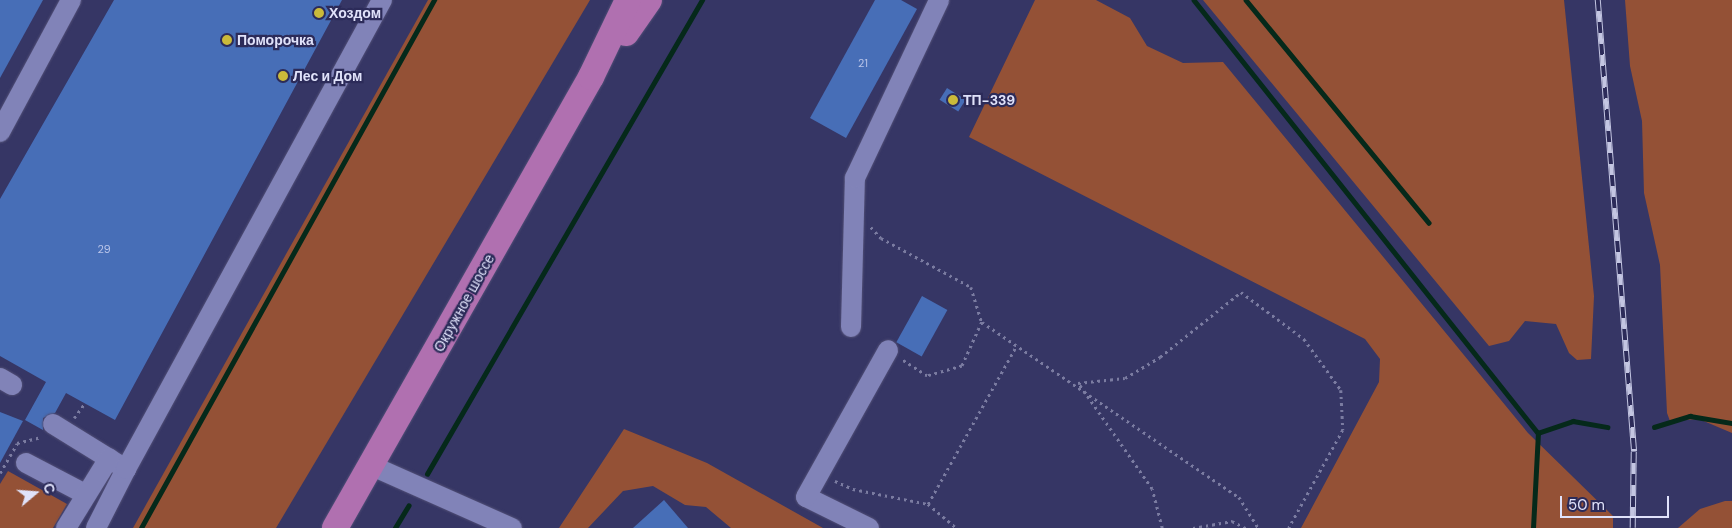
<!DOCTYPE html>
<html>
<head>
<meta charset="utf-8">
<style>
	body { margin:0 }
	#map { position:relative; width:1732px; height:528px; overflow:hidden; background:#363665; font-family:"DM Sans",sans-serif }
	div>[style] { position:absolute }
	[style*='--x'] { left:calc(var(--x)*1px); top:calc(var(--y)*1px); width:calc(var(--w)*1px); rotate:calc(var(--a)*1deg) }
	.green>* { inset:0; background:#945136 }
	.stream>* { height:4.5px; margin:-2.25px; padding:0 2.25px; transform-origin:2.25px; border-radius:2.25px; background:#05291a }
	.building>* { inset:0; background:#476eb7; transform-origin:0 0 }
	.path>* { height:2.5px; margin-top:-1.25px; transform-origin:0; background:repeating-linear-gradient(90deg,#7b7ca1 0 2.5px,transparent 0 6.5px) }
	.roads { filter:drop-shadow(0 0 1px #514f76) drop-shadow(0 0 1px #514f76) }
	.minor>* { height:20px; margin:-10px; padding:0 10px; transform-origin:10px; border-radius:10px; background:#8183b8 }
	.major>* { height:26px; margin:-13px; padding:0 13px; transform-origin:13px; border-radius:13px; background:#b070b0 }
	.rail>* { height:5.5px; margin-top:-2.75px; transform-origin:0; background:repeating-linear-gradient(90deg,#2c2b59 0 11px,#c4c6e2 0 22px); box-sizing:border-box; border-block:1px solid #c4c6e2 }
	.dots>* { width:14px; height:14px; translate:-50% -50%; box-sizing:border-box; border:2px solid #2c2b59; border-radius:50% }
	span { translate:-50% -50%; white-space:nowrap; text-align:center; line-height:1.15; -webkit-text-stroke:4.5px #2c2b59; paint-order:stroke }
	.number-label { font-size:11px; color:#bac5e9 }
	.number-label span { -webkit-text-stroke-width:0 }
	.poi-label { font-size:14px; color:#e0e2fa; font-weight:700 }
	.left { translate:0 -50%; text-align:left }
	.street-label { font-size:14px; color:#e0e2fa }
	.north { position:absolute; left:10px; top:468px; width:50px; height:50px; -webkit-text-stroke:4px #2c2b59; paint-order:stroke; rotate:72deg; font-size:14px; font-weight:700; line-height:20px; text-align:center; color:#e0e2fa }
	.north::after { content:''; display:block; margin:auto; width:18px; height:22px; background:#e0e2fa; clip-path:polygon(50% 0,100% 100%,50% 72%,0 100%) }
	.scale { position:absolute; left:1560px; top:496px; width:109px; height:22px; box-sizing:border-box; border:2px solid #e0e2fa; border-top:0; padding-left:6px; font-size:15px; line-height:18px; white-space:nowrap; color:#e0e2fa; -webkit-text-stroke:4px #2c2b59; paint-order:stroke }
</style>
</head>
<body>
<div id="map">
	<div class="green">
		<div style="clip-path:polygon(428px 0,590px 0,276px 528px,133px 528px)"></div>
		<div style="clip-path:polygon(1035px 0,1096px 0,1130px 18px,1147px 46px,1183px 63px,1223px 62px,1528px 433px,1613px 516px,1613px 528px,1301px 528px,1379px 382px,1380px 359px,1365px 339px,969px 137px)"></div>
		<div style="clip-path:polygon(1203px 0,1564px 0,1594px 296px,1591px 359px,1577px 360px,1569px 353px,1556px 324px,1525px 321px,1509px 341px,1489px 346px)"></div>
		<div style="clip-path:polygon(1625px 0,1732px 0,1732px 433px,1699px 419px,1670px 421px,1667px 413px,1660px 265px,1644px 193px,1642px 121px,1630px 66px)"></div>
		<div style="clip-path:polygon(624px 429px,707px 463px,823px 528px,731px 528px,706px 507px,685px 505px,653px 486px,623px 491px,588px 528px,559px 528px)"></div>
		<div style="clip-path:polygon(8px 471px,67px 504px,53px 528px,0 528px,0 484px)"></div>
		<div style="clip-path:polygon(1725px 501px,1732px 501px,1732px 528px,1678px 528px,1700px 509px)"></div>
	</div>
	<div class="stream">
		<div style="--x:1194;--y:0;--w:553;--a:51.53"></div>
		<div style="--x:1538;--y:433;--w:37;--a:-19"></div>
		<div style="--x:1573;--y:421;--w:35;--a:10"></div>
		<div style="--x:1246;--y:0;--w:288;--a:50.6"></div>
		<div style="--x:1654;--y:427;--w:38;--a:-17"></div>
		<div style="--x:1690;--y:416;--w:43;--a:9.5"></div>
		<div style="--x:427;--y:474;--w:548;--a:-59.88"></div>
		<div style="--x:141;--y:528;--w:604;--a:-60.97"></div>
		<div style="--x:395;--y:528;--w:26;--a:-59"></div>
		<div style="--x:1533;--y:528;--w:95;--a:-87"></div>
	</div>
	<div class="building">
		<div style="clip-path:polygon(0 0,43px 0,0 78px)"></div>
		<div style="clip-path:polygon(114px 0,342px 0,115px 420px,66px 393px,55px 413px,43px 418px,43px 430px,25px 420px,46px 382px,0 356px,0 199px)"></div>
		<div style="clip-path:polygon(875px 0,901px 0,917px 9px,846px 138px,810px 118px)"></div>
		<div style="left:947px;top:88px;width:22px;height:14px;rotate:32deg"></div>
		<div style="left:922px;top:296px;width:29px;height:53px;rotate:29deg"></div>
		<div style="clip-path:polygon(0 412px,23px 421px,0 463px)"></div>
		<div style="clip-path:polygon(664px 500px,688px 528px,633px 528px)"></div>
	</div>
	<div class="path">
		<div style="--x:871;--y:227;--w:15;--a:48"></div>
		<div style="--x:881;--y:238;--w:102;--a:28.6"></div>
		<div style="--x:971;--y:287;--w:37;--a:73"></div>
		<div style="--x:982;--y:322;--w:48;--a:114.4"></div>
		<div style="--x:962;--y:366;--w:36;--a:164"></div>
		<div style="--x:927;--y:376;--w:31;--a:-147"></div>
		<div style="--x:982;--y:322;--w:311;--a:34.3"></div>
		<div style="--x:1239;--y:497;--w:36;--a:58"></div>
		<div style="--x:74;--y:418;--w:19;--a:-54"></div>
		<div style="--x:0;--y:473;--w:34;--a:-60"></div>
		<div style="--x:17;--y:443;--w:25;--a:-14"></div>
		<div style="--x:835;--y:481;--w:20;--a:24"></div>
		<div style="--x:853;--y:489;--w:76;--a:11.3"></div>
		<div style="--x:928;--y:504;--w:38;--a:40"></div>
		<div style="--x:928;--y:504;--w:182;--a:-60.8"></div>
		<div style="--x:1162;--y:528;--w:40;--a:-104.4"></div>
		<div style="--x:1152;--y:489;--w:129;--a:-124.9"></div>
		<div style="--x:1078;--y:383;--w:47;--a:-6.1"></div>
		<div style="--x:1125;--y:378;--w:41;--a:-31"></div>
		<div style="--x:1160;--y:357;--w:104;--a:-38.7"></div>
		<div style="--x:1241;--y:292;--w:79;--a:36.7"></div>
		<div style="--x:1304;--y:339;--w:63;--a:54"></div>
		<div style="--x:1341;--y:390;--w:40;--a:87.1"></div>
		<div style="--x:1343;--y:430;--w:112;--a:118.9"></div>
		<div style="--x:1193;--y:528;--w:40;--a:-10"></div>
		<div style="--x:1232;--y:521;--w:16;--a:27"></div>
	</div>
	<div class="roads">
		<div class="minor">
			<div style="--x:0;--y:132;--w:150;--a:-61.7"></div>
			<div style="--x:851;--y:327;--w:149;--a:-88.5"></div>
			<div style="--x:855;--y:178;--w:197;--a:-64.7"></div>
			<div style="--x:0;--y:378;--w:14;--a:30"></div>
			<div style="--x:53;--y:424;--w:86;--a:31.7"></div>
			<div style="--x:126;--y:469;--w:66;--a:117"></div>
			<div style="--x:26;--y:463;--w:67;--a:27.7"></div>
			<div style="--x:372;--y:466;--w:153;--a:23.9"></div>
			<div style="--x:126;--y:469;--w:534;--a:-61.37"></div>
			<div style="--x:66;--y:528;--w:82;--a:-58.4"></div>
			<div style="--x:869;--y:528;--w:70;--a:-153.8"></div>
			<div style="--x:806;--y:497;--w:168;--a:-60.8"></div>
		</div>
		<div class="major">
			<div style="--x:626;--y:33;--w:40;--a:-55.1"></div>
			<div style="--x:335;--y:528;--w:519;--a:-60.42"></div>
			<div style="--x:591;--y:77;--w:85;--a:-64.3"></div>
		</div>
	</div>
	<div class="rail">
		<div style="--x:1598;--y:0;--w:453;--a:85.4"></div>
		<div style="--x:1634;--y:452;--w:76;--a:90.8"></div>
	</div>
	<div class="dots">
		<div style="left:319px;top:13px;background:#caba3a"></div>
		<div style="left:227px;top:40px;background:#caba3a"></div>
		<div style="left:283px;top:76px;background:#caba3a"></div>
		<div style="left:953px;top:100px;background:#caba3a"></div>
	</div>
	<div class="number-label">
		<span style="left:863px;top:63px">21</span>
		<span style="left:104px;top:249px">29</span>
	</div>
	<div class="poi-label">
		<span class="left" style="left:329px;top:13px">Хоздом</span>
		<span class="left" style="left:237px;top:40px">Поморочка</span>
		<span class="left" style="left:293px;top:76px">Лес и Дом</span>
		<span class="left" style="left:963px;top:100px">ТП-339</span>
	</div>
	<div class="street-label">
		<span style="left:464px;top:303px;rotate:-61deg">Окружное шоссе</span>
	</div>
	<div class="north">С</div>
	<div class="scale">50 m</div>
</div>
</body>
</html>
